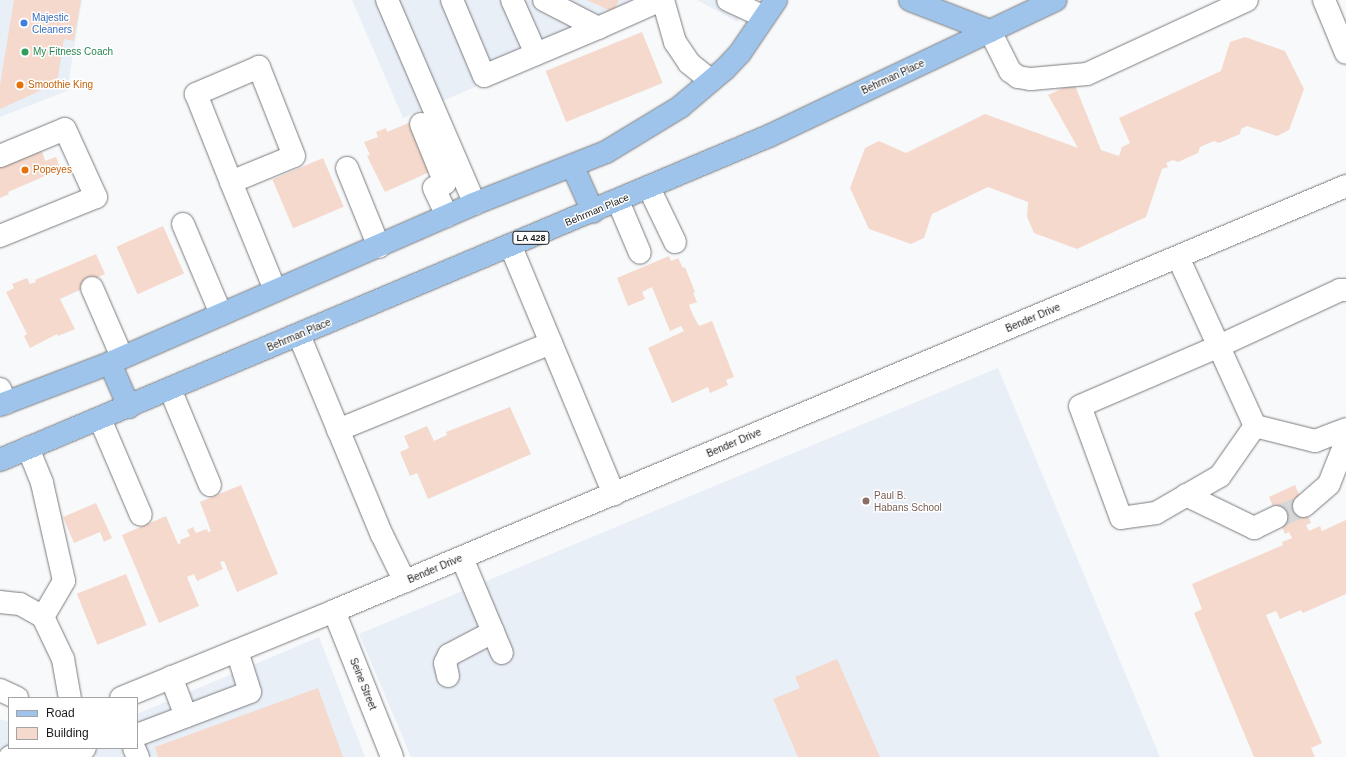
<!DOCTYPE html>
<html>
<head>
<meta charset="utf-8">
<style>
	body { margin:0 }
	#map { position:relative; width:1346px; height:757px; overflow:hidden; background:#f8f9fb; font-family:Arial,sans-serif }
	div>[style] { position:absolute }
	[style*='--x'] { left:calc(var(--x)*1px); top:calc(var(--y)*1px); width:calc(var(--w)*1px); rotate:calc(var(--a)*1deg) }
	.built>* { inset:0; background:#e9eff7 }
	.building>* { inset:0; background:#f5d9cc; transform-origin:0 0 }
	.minor-tunnel>* { height:22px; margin-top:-11px; transform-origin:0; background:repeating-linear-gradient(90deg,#d7d8d9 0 22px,transparent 0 33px) }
	.roads { filter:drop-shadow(0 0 1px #7a7b7d) drop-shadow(0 0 1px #7a7b7d) }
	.minor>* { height:22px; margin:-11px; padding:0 11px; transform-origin:11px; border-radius:11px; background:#fff }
	.major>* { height:22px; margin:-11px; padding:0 11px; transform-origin:11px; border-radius:11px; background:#9ec4eb }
	.dots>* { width:11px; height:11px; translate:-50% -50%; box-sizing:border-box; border:2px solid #fff; border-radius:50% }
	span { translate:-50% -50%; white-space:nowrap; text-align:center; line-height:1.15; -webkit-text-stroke:3px #fff; paint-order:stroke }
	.shield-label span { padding:1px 3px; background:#fff; border:1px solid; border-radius:3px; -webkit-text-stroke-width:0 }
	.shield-label { font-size:9px; color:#1a1b1b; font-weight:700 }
	.shop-label { font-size:10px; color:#366cbe }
	.left { translate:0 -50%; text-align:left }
	.leisure-label { font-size:10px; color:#27864d }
	.street-label { font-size:10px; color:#1a1b1b }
	.food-label { font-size:10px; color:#c56008 }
	.education-label { font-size:10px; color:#785e54 }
	.legend { position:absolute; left:8px; top:697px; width:130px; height:52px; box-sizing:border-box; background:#fff; border:1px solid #a3a4a4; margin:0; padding:5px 7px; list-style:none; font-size:12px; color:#1a1b1b }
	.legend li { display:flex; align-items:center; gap:8px; height:20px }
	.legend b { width:20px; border:1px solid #a3a4a4 }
</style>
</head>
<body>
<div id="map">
	<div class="built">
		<div style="clip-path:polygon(0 0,82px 0,67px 91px,0 117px)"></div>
		<div style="clip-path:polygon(352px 0,678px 0,403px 118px)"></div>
		<div style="clip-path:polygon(697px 0,753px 0,737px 22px)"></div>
		<div style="clip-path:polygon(998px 368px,1160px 757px,411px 757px,359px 634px)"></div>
		<div style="clip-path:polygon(319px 637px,365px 757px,0 757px,0 719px,9px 722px,9px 748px,137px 748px,137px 714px)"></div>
	</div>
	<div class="building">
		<div style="clip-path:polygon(14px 0,81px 0,74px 41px,64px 39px,57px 83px,0 109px,0 85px)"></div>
		<div style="clip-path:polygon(587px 0,619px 0,613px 12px)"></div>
		<div style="left:642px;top:32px;width:55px;height:104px;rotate:68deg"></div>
		<div style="clip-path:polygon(1245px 37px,1285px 51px,1304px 89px,1289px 130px,1277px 136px,1247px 126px,1241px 129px,1240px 134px,1219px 143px,1214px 141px,1200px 147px,1198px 153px,1178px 162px,1173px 160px,1166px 163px,1168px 167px,1162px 169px,1146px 217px,1077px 249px,1034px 233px,1027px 217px,1028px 202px,988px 187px,932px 214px,924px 238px,911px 244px,869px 229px,850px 188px,865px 148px,879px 141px,906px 153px,985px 114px,1078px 148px,1048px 95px,1074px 83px,1101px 150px,1119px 156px,1122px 147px,1130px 143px,1119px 118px,1221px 71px,1230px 42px)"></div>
		<div style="clip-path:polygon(413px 121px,434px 170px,385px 192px,367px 156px,370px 155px,364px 142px,378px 137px,376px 132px,386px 128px,387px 132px)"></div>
		<div style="clip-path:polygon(40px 145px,45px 161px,56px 157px,60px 168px,52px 172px,50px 168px,52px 173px,8px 192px,9px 194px,0 198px,0 160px)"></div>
		<div style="left:323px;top:158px;width:53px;height:55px;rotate:67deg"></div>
		<div style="left:163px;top:226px;width:52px;height:51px;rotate:66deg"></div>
		<div style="clip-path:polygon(96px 254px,105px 274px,83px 284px,84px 288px,60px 299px,75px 329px,58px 336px,57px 334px,30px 348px,24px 336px,27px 334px,6px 292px,14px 288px,12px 284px,27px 278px,30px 284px,36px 282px,35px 280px)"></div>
		<div style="clip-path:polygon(669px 256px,671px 261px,678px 258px,683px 268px,685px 267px,695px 292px,693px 293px,697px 302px,689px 305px,693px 315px,699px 326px,712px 321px,734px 377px,726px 380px,728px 385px,710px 393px,708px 387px,672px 403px,648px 348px,684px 331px,681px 326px,670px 331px,652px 287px,642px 292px,645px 299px,628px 306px,617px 278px)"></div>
		<div style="clip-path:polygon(510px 407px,531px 454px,428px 499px,417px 473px,410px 476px,400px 452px,409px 448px,404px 436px,427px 426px,434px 441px,447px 435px,446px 432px)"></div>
		<div style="clip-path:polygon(241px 485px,278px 574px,237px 592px,224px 561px,220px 562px,223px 569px,197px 581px,194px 574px,187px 577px,199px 606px,159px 623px,122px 535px,166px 516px,178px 544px,181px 543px,180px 540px,190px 536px,187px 530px,193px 527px,196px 533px,207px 529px,208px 532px,211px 531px,200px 502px)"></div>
		<div style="clip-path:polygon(1295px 485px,1311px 523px,1306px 525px,1309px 531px,1320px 526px,1322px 531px,1346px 520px,1346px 594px,1303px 613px,1301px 610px,1280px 619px,1276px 611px,1266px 615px,1322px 743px,1311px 748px,1315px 757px,1254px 757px,1194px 613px,1202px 609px,1192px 584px,1283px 545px,1282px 542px,1292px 538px,1289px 532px,1285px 534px,1269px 497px)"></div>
		<div style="clip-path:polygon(96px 503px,112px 538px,104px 542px,100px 532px,74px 543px,63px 517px)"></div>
		<div style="left:126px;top:574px;width:55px;height:53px;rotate:68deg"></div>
		<div style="clip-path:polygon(837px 659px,880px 757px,798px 757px,773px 699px,800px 688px,795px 677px)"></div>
		<div style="clip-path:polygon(318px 688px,343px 757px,158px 757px,155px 747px)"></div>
	</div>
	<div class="minor-tunnel">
		<div style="--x:1277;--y:517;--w:29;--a:-22"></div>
	</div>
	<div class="roads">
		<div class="minor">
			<div style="--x:387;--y:0;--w:222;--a:66.7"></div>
			<div style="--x:452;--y:0;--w:82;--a:67.2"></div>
			<div style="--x:484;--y:76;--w:124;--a:-22.8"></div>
			<div style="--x:512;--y:0;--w:59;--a:66"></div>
			<div style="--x:544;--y:0;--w:61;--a:27.4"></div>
			<div style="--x:598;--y:28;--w:69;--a:-24"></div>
			<div style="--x:663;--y:0;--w:44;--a:74.1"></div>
			<div style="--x:675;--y:42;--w:25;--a:56"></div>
			<div style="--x:689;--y:63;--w:28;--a:39"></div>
			<div style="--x:728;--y:0;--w:40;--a:25"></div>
			<div style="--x:1324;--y:0;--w:57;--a:67.5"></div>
			<div style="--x:990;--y:31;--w:45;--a:63.4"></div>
			<div style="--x:1010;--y:71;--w:10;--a:37"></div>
			<div style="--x:1018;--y:77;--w:13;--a:9"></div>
			<div style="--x:1031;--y:79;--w:56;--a:-5.1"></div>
			<div style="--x:1087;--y:74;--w:176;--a:-24.8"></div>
			<div style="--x:421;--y:124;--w:64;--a:67.9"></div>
			<div style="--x:445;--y:183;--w:12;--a:156"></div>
			<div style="--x:434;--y:188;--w:31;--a:65"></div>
			<div style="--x:0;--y:156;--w:70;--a:-22.6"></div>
			<div style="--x:65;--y:129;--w:75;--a:65.5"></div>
			<div style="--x:96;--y:197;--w:104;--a:157.9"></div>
			<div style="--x:347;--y:168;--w:85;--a:67.9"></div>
			<div style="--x:231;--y:182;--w:68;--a:-22.4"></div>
			<div style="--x:294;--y:156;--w:96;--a:-111.5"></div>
			<div style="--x:259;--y:67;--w:69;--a:156.8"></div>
			<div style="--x:196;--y:94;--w:95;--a:68.3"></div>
			<div style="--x:231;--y:182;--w:117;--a:67.8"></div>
			<div style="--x:649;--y:188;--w:60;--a:64.3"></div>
			<div style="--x:618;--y:201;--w:56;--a:67.1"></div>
			<div style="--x:183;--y:224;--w:98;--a:67.1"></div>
			<div style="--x:511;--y:247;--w:268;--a:67.4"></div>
			<div style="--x:1178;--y:257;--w:186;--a:65.5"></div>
			<div style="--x:92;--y:288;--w:75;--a:66.5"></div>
			<div style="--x:299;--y:335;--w:217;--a:67.5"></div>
			<div style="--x:382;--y:535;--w:52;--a:63.9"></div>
			<div style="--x:0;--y:389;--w:15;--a:67"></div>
			<div style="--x:170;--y:389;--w:104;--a:67.4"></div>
			<div style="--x:100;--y:419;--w:104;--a:66.9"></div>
			<div style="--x:1255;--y:426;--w:61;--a:125"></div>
			<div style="--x:1220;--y:476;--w:74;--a:150"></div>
			<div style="--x:1156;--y:513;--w:35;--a:172"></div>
			<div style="--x:1121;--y:518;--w:119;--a:-110.1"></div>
			<div style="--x:1080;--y:406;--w:151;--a:-23.3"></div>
			<div style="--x:1219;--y:346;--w:133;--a:-24.8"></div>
			<div style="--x:1340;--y:290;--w:6;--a:0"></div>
			<div style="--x:1255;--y:426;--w:62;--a:14"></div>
			<div style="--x:1315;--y:441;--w:33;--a:-21"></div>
			<div style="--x:338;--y:430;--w:230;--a:-22.2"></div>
			<div style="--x:28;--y:448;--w:38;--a:68"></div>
			<div style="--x:42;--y:483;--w:100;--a:77.3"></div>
			<div style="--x:64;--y:581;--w:42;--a:120.3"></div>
			<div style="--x:1186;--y:495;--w:76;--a:25.9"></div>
			<div style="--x:1254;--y:528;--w:25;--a:-26"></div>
			<div style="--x:1304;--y:506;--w:33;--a:-41"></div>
			<div style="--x:1329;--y:484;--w:46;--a:-68.4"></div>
			<div style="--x:462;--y:558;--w:103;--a:67.2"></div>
			<div style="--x:0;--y:602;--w:20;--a:6"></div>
			<div style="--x:20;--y:604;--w:26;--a:29"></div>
			<div style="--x:43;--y:617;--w:47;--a:64.5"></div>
			<div style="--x:63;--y:659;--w:40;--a:80"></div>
			<div style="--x:334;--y:611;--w:157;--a:68.3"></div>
			<div style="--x:448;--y:676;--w:13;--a:-103"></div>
			<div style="--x:445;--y:663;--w:9;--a:-63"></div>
			<div style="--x:449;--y:655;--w:50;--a:-27.6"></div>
			<div style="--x:171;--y:677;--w:42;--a:69"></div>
			<div style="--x:0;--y:690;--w:19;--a:25"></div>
			<div style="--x:121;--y:698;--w:230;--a:-22.2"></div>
			<div style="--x:334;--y:611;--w:1098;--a:-22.78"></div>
			<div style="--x:137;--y:735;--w:121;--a:-20.8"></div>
			<div style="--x:250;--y:692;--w:43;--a:-107.6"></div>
			<div style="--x:38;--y:748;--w:38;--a:3"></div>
			<div style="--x:76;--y:750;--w:9;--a:-13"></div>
			<div style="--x:134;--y:748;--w:10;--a:66"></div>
			<div style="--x:10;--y:757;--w:18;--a:-29"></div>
		</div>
		<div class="major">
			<div style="--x:910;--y:0;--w:86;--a:21.2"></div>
			<div style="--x:573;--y:167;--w:49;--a:66"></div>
			<div style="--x:110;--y:363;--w:48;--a:66.6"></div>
			<div style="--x:0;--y:405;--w:118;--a:-20.9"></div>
			<div style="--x:110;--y:363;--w:394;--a:-23.6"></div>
			<div style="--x:471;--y:205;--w:145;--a:-21.4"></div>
			<div style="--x:606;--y:152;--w:87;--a:-31.3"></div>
			<div style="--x:680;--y:107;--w:59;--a:-40.2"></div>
			<div style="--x:725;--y:69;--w:22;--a:-47"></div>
			<div style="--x:740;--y:53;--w:64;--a:-55.8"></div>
			<div style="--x:0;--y:460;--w:834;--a:-22.85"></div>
			<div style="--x:769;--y:136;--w:317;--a:-25.4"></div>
		</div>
	</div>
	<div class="dots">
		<div style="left:24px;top:23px;background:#3f7fe0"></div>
		<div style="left:25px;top:52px;background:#2e9e5b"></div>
		<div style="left:20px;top:85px;background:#e8710a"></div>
		<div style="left:25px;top:170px;background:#e8710a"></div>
		<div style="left:866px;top:501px;background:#8d6e63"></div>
	</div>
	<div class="shield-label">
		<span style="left:531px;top:238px">LA 428</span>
	</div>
	<div class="shop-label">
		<span class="left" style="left:32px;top:23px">Majestic<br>Cleaners</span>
	</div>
	<div class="leisure-label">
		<span class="left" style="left:33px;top:52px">My Fitness Coach</span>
	</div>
	<div class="street-label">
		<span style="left:893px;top:77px;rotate:-25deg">Behrman Place</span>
		<span style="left:597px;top:210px;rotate:-23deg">Behrman Place</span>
		<span style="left:1033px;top:318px;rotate:-23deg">Bender Drive</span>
		<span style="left:299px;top:335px;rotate:-23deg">Behrman Place</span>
		<span style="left:734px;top:443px;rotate:-23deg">Bender Drive</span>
		<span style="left:435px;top:569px;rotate:-23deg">Bender Drive</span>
		<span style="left:363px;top:684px;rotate:68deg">Seine Street</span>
	</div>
	<div class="food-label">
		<span class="left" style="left:28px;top:85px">Smoothie King</span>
		<span class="left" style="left:33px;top:170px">Popeyes</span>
	</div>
	<div class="education-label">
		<span class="left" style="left:874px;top:501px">Paul B.<br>Habans School</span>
	</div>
	<ul class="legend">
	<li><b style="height:5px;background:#9ec4eb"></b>Road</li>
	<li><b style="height:11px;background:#f5d9cc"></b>Building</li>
	</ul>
</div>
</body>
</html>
